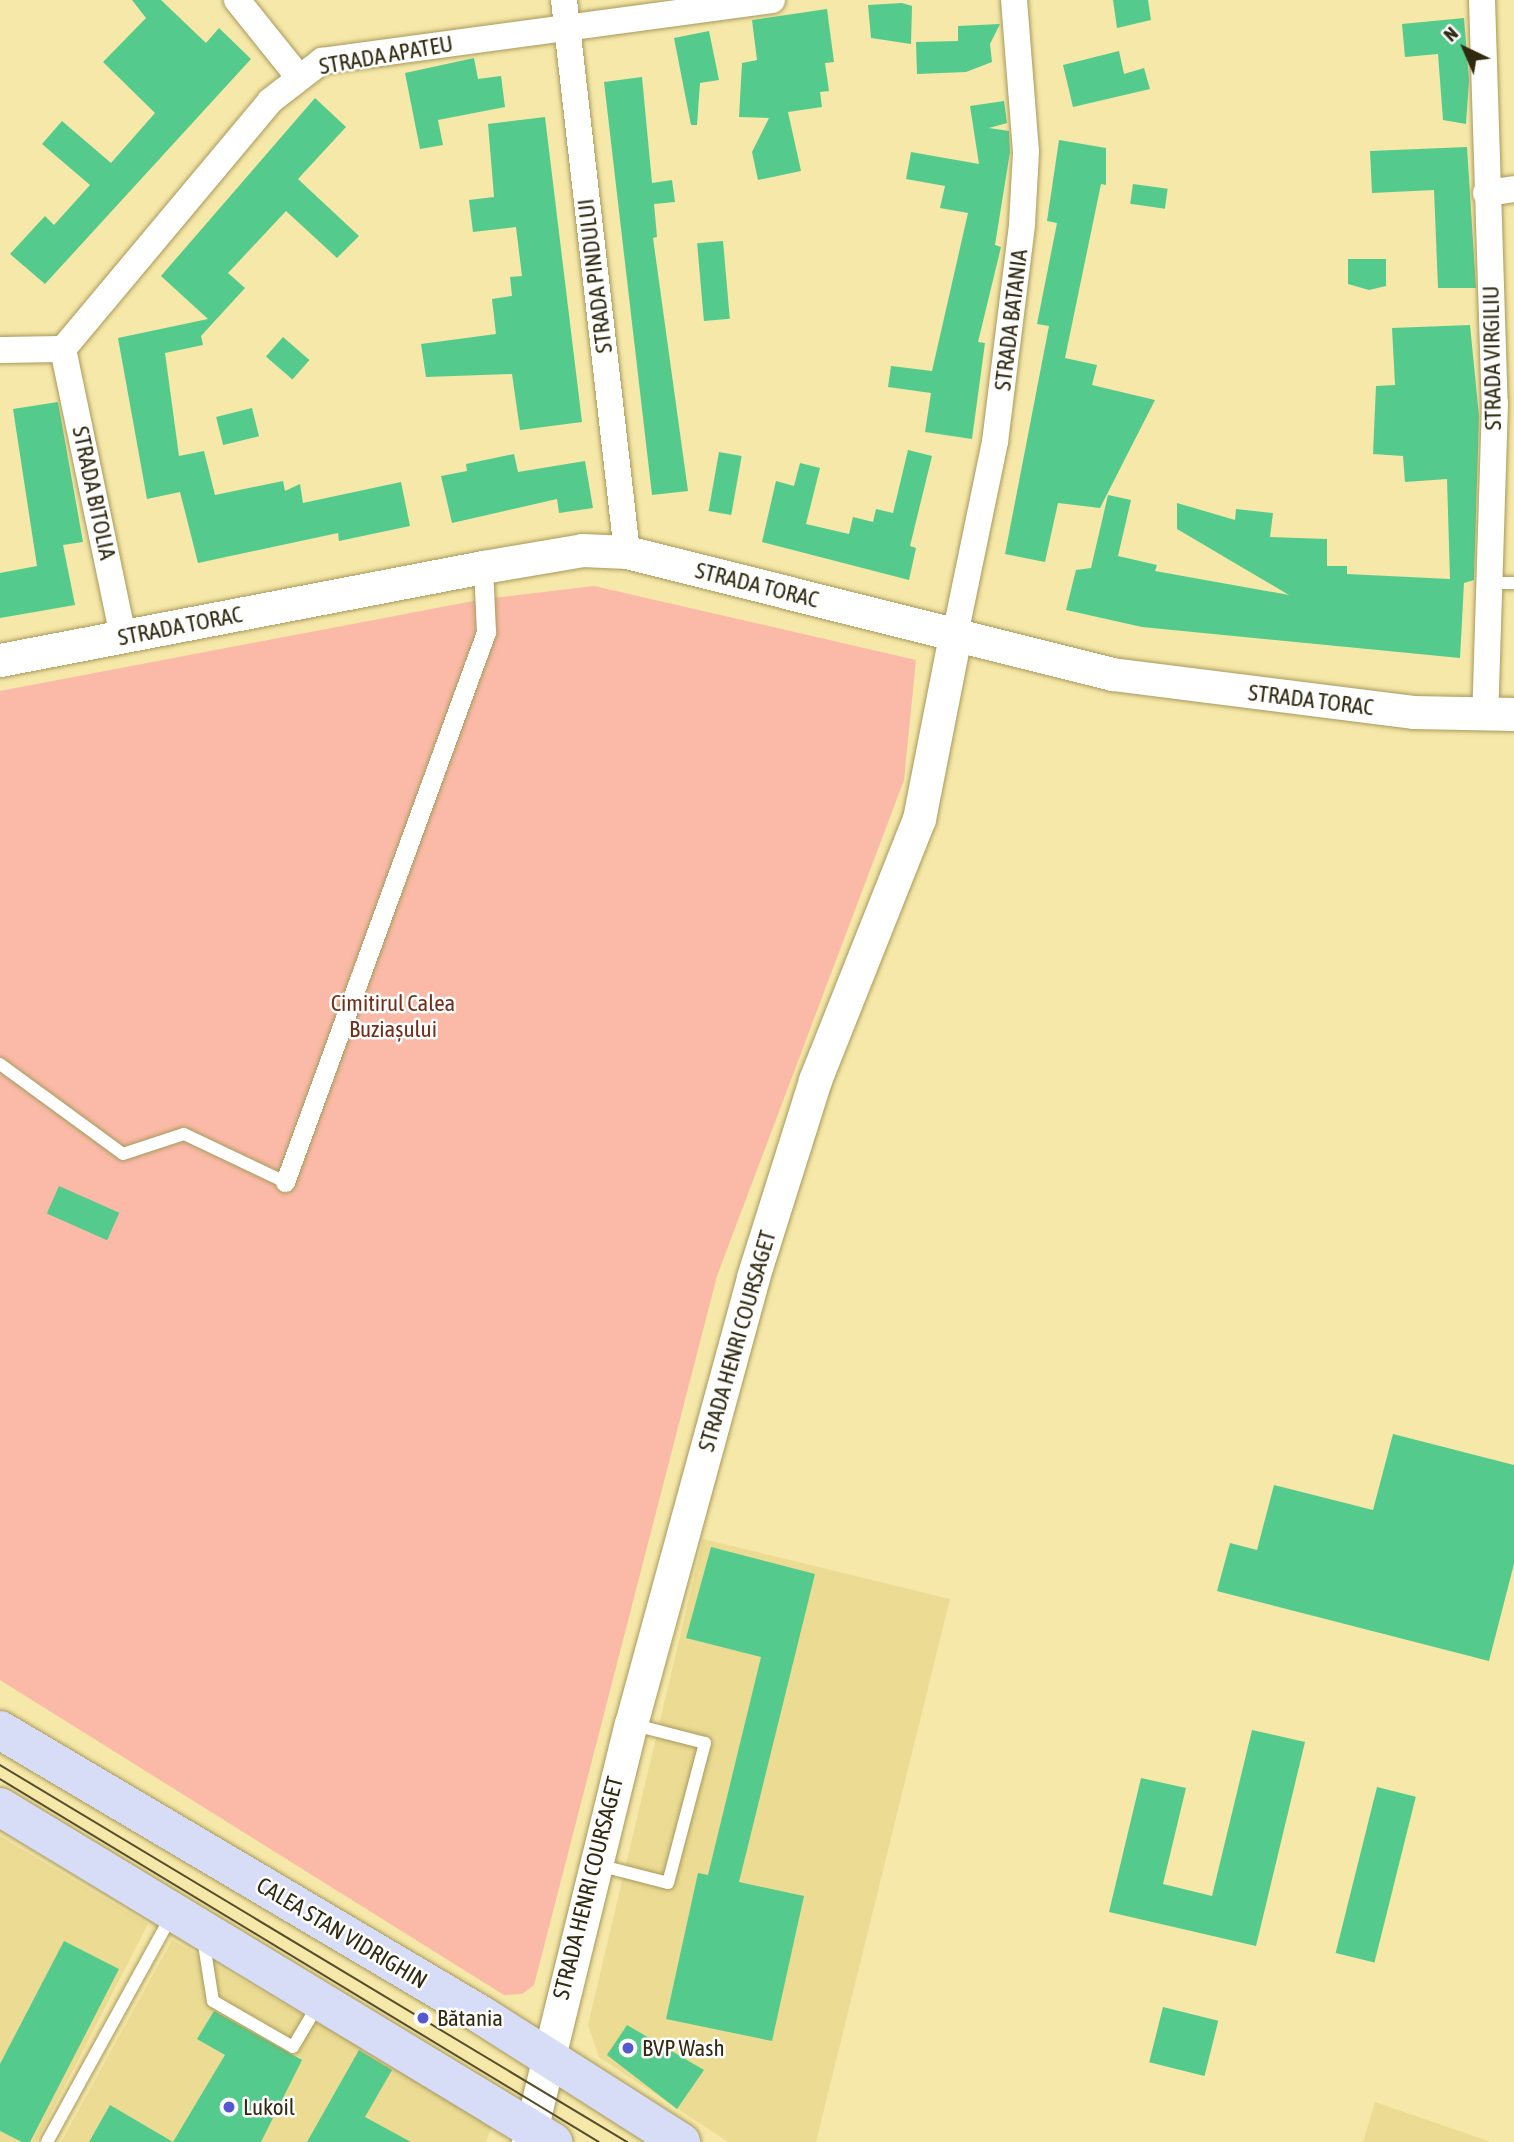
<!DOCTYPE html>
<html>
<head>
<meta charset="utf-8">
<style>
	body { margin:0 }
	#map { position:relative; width:1514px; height:2142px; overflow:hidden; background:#f6e8a8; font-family:"Asap Condensed",sans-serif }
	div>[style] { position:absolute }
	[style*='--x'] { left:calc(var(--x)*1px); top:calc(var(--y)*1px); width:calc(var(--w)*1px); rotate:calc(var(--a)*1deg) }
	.built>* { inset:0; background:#ebdb93 }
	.green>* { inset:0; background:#fabaa7 }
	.building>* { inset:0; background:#54cb8c; transform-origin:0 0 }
	.roads { filter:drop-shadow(0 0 2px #a7995c) drop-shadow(0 0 2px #a7995c) }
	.service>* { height:12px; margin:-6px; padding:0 6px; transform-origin:6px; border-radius:6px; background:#fff }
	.pedestrian>* { height:19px; margin:-9.5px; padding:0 9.5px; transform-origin:9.5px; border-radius:9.5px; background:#fff }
	.minor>* { height:26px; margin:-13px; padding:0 13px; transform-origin:13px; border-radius:13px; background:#fff }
	.tertiary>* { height:33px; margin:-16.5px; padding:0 16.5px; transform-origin:16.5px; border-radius:16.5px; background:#fff }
	.primary>* { height:38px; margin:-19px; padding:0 19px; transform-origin:19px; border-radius:19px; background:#d7dcf7 }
	.tram>* { height:2px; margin:-1px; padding:0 1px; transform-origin:1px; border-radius:1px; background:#554d2c }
	.dots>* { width:19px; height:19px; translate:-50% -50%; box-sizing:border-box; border:4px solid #fff; border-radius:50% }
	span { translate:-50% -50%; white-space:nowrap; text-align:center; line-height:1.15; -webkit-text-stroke:5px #fff; paint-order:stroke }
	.street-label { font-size:23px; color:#302a10 }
	.park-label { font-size:23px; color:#722e19 }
	.poi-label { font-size:23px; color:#302a10 }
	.left { translate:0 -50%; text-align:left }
	.north { position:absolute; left:1430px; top:14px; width:70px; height:70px; -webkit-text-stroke:5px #fff; paint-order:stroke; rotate:316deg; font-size:19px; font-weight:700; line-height:28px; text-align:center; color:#302a10 }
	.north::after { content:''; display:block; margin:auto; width:24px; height:32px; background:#302a10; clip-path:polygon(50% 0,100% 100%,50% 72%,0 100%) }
</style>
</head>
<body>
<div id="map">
	<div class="built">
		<div style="clip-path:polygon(703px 1539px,950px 1599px,816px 2142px,728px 2142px,599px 2057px,588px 2025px)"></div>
		<div style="clip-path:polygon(0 1836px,148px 1924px,36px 2142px,0 2142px)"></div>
		<div style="clip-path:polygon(172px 1940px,493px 2123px,486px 2142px,61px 2142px)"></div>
		<div style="clip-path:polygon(1375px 2102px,1491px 2142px,1363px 2142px)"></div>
	</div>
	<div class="green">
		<div style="clip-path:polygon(594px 586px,916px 660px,904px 780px,717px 1276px,534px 1985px,522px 1994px,504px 1995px,0 1680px,0 691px,484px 599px)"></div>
	</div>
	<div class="building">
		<div style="clip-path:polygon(132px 0,161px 0,206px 43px,219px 28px,251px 59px,45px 284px,10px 254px,45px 216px,54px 225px,90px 185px,42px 144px,62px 121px,111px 163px,155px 113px,103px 62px,146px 18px)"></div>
		<div style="clip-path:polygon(1113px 0,1148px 0,1151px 20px,1117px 28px)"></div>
		<div style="clip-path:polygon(902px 3px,912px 6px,911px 44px,871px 38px,868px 5px)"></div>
		<div style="clip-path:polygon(827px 9px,834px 62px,825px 63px,829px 91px,820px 92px,822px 107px,788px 112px,801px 171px,758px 180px,752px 152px,769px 118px,739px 117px,742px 63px,757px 60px,752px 20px)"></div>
		<div style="clip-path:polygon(1464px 18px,1469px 80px,1466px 124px,1443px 120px,1438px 54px,1405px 57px,1402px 24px)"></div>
		<div style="clip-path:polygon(1000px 24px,990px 44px,992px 62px,966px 72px,917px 74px,916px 42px,958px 41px,958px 26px)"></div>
		<div style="clip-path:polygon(709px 31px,719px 80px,700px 83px,697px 125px,691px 125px,674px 38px)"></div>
		<div style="clip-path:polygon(1119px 51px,1124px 74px,1144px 68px,1150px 89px,1073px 107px,1063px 65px)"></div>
		<div style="clip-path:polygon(474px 58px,478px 79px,501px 76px,505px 107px,438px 120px,443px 145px,420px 149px,405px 73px)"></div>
		<div style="clip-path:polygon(642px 77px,652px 183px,672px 180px,675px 202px,654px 204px,657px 237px,653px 238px,688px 491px,652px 495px,604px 82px)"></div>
		<div style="clip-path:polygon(315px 98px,346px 127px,298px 179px,359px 236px,337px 258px,286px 211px,228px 273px,245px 288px,201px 336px,203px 345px,165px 353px,179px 456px,204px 451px,215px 495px,283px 481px,285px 491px,300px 484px,303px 503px,401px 482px,410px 526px,339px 541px,338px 533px,198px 563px,180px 492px,147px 499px,118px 338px,208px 319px,161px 276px)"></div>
		<div style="clip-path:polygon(1004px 101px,1007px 123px,989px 128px,1009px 131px,1010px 152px,995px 245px,1001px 247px,978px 342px,985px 343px,972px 439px,925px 432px,931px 393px,888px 387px,891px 366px,932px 371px,968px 213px,940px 208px,945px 186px,906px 179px,911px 152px,979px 164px,970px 106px)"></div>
		<div style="clip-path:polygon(545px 117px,582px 422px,520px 430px,512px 374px,426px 377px,421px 344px,496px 334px,492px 299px,512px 296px,510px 277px,522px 276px,516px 227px,473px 232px,469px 200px,494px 197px,488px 124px)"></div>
		<div style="clip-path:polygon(1059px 140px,1106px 148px,1106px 185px,1101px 184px,1065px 358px,1097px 365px,1092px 385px,1155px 400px,1100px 508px,1058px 503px,1045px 562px,1005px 554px,1049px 326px,1037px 324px,1057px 223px,1047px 221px)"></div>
		<div style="clip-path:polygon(1467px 147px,1476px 288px,1438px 288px,1434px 190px,1372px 193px,1370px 151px)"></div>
		<div style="left:1133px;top:184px;width:35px;height:20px;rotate:8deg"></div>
		<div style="left:723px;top:241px;width:78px;height:26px;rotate:85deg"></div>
		<div style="clip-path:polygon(1348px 259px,1386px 259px,1386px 286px,1369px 290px,1348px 284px)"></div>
		<div style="clip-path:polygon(1470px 325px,1479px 416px,1474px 580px,1464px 583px,1460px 658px,1142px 627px,1066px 610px,1076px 570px,1091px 568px,1108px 495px,1131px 500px,1118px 556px,1157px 565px,1155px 571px,1289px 595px,1177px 529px,1177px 503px,1235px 520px,1236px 509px,1273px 513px,1270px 537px,1327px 539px,1327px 566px,1347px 566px,1347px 574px,1450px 579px,1447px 479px,1405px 482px,1403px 456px,1373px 454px,1376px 386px,1395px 385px,1392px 328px)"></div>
		<div style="left:283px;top:337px;width:35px;height:26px;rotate:41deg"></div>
		<div style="clip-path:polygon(58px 402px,83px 542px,63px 545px,75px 605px,0 618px,0 573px,37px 566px,13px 409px)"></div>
		<div style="left:252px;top:408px;width:29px;height:37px;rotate:76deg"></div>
		<div style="clip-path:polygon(908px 450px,932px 456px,910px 546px,916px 548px,909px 580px,762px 542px,776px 481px,794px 486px,800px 463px,820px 468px,806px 524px,849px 534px,853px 517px,873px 522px,876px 509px,893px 513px)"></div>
		<div style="left:719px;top:452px;width:23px;height:60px;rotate:10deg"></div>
		<div style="clip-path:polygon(514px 454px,518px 472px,585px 461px,593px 508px,559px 513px,557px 499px,452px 523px,441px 476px,467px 471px,466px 464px)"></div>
		<div style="left:59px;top:1186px;width:66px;height:30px;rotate:24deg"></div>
		<div style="clip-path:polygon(1393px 1434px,1514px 1465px,1514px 1564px,1489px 1661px,1217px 1591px,1230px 1543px,1257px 1550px,1274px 1485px,1373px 1510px)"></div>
		<div style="clip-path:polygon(711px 1547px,815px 1574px,739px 1882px,804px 1896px,772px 2041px,666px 2019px,698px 1873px,708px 1875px,761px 1657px,686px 1638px)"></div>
		<div style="clip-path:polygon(1252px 1730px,1305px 1742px,1256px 1946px,1109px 1912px,1141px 1778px,1186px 1788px,1163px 1884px,1212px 1896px)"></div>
		<div style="left:1377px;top:1787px;width:40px;height:171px;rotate:14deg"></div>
		<div style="clip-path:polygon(64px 1941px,119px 1969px,30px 2142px,22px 2142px,0 2131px,0 2064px)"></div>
		<div style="left:1163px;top:2007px;width:57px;height:57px;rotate:14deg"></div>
		<div style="clip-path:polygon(214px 2011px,302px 2060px,261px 2142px,89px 2142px,110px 2105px,173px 2142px,225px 2055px,197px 2039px)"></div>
		<div style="clip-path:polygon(627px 2025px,704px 2070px,677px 2109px,607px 2055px)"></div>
		<div style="clip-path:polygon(359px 2050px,392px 2070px,365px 2117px,411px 2142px,307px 2142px)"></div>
	</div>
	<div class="roads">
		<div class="service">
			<div style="--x:1489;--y:583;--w:25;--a:0"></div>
			<div style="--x:0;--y:1064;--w:152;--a:36.2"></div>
			<div style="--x:123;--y:1154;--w:64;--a:-18.2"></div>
			<div style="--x:184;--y:1134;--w:112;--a:25.4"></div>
			<div style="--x:598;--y:1865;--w:72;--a:14.4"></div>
			<div style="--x:668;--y:1883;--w:145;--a:-75.2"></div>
			<div style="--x:705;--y:1743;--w:76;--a:-165.6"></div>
			<div style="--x:203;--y:1938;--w:64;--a:81"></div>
			<div style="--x:213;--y:2001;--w:92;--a:29.9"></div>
			<div style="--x:293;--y:2047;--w:51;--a:-59.4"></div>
			<div style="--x:47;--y:2142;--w:259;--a:-61.2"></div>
		</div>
		<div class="pedestrian">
			<div style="--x:285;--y:1182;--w:586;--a:-69.92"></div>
			<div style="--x:486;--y:632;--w:65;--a:-92.6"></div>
		</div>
		<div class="minor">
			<div style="--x:237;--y:0;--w:96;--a:51.3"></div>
			<div style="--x:564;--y:0;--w:556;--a:83.49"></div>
			<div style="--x:1482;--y:0;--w:403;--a:88.2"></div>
			<div style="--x:1495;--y:403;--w:312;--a:91.8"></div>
			<div style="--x:1486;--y:193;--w:28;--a:-8"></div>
			<div style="--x:63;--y:349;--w:294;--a:78.2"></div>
			<div style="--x:0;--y:350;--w:63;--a:-0.9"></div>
			<div style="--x:63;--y:349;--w:323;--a:-50.1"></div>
			<div style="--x:270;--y:101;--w:66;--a:-37.6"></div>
			<div style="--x:322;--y:61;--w:454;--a:-7.7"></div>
			<div style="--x:955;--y:635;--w:197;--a:-78.3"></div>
			<div style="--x:995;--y:442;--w:220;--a:-82.9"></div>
			<div style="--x:1022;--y:224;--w:72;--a:-86.8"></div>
			<div style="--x:1026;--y:152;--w:152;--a:-94.5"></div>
		</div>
		<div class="tertiary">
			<div style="--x:0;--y:660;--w:492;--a:-10.9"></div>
			<div style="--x:483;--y:567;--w:100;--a:-9.7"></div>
			<div style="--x:582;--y:550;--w:45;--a:2.5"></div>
			<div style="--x:627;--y:552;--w:500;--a:14.12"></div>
			<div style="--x:1112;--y:674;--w:303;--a:7.2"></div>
			<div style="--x:1413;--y:712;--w:101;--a:1.1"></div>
			<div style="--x:528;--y:2142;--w:431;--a:-76.2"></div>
			<div style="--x:631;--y:1724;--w:463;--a:-74.7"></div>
			<div style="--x:753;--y:1277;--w:207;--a:-72.5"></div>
			<div style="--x:815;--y:1080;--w:281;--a:-68.3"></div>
			<div style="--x:919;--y:819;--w:187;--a:-78.9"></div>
		</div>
		<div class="primary">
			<div style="--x:0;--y:1730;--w:561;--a:30.63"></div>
			<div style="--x:483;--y:2016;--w:235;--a:32.5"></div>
			<div style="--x:0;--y:1807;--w:647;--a:31.21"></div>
		</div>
	</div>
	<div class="tram">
		<div style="--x:0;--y:1765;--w:732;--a:31.02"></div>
		<div style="--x:0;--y:1779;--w:700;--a:31.22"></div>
	</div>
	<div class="dots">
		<div style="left:423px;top:2018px;background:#5558cf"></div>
		<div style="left:628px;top:2048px;background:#5558cf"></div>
		<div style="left:229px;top:2107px;background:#5558cf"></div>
	</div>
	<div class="street-label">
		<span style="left:386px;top:55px;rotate:-10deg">STRADA APATEU</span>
		<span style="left:595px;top:276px;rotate:-97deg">STRADA PINDULUI</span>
		<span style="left:1011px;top:320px;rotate:-83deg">STRADA BATANIA</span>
		<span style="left:1492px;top:358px;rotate:-91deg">STRADA VIRGILIU</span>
		<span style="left:94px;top:493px;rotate:78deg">STRADA BITOLIA</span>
		<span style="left:757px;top:585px;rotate:14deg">STRADA TORAC</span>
		<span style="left:180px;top:626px;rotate:-11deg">STRADA TORAC</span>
		<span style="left:1311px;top:700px;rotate:7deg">STRADA TORAC</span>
		<span style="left:737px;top:1341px;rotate:-74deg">STRADA HENRI COURSAGET</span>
		<span style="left:588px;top:1888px;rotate:-76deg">STRADA HENRI COURSAGET</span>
		<span style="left:342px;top:1933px;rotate:31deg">CALEA STAN VIDRIGHIN</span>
	</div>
	<div class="park-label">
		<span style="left:393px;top:1016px">Cimitirul Calea<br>Buziașului</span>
	</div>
	<div class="poi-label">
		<span class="left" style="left:437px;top:2018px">Bătania</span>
		<span class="left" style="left:642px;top:2048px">BVP Wash</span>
		<span class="left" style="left:243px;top:2107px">Lukoil</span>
	</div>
	<div class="north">N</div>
</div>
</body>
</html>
